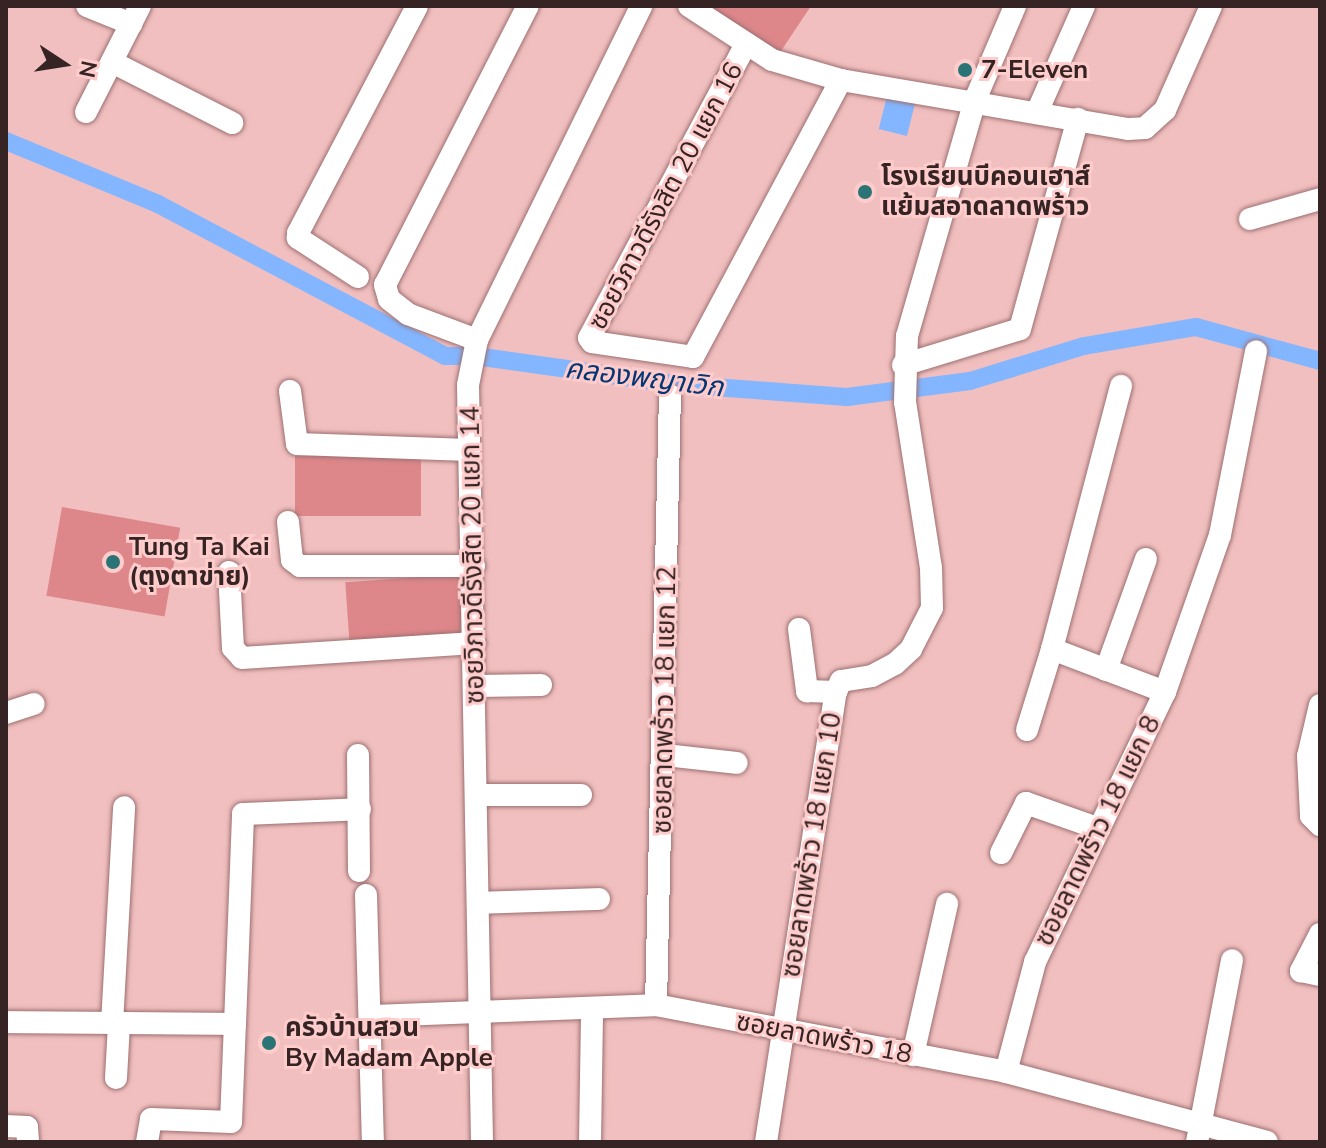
<!DOCTYPE html>
<html>
<head>
<meta charset="utf-8">
<style>
	body { margin:0 }
	#map { position:relative; width:1326px; height:1148px; overflow:hidden; background:#f1bfbf; font-family:"Nunito Sans","Noto Sans Thai",sans-serif }
	div>[style] { position:absolute }
	[style*='--x'] { left:calc(var(--x)*1px); top:calc(var(--y)*1px); width:calc(var(--w)*1px); rotate:calc(var(--a)*1deg) }
	.green>* { inset:0; background:#de878b; transform-origin:0 0 }
	.water>* { inset:0; background:#83b6ff; transform-origin:0 0 }
	.canal>* { height:18px; margin:-9px; padding:0 9px; transform-origin:9px; border-radius:9px; background:#83b6ff }
	.roads { filter:drop-shadow(0 0 2px #9d7071) drop-shadow(0 0 2px #9d7071) }
	.minor>* { height:22px; margin:-11px; padding:0 11px; transform-origin:11px; border-radius:11px; background:#fff }
	.dots>* { width:22px; height:22px; translate:-50% -50%; box-sizing:border-box; border:4px solid #fcc; border-radius:50% }
	span { translate:-50% -50%; white-space:nowrap; text-align:center; line-height:1.15; -webkit-text-stroke:6px #fcc; paint-order:stroke }
	.poi-label { font-size:26px; color:#362323; font-weight:700 }
	.left { translate:0 -50%; text-align:left }
	.street-label { font-size:26px; color:#362323 }
	.water-label { font-size:28px; color:#043675; font-style:italic }
	.frame { position:absolute; inset:0; border:8px solid #362323; pointer-events:none }
	.north { position:absolute; left:24px; top:24px; width:80px; height:80px; -webkit-text-stroke:6px #fcc; paint-order:stroke; rotate:102deg; font-size:22px; font-weight:700; line-height:32px; text-align:center; color:#362323 }
	.north::after { content:''; display:block; margin:auto; width:28px; height:36px; background:#362323; clip-path:polygon(50% 0,100% 100%,50% 72%,0 100%) }
</style>
</head>
<body>
<div id="map">
	<div class="green">
		<div style="clip-path:polygon(708px 6px,811px 6px,779px 54px)"></div>
		<div style="left:295px;top:456px;width:126px;height:60px"></div>
		<div style="left:62px;top:507px;width:120px;height:90px;rotate:10deg"></div>
		<div style="left:465px;top:574px;width:64px;height:120px;rotate:86deg"></div>
	</div>
	<div class="water">
		<div style="left:887px;top:96px;width:29px;height:34px;rotate:14deg"></div>
	</div>
	<div class="canal">
		<div style="--x:6;--y:141;--w:165;--a:22.5"></div>
		<div style="--x:158;--y:204;--w:325;--a:27.9"></div>
		<div style="--x:445;--y:356;--w:30;--a:0"></div>
		<div style="--x:475;--y:356;--w:201;--a:8"></div>
		<div style="--x:674;--y:384;--w:173;--a:4.3"></div>
		<div style="--x:847;--y:397;--w:124;--a:-7.4"></div>
		<div style="--x:970;--y:381;--w:119;--a:-17.1"></div>
		<div style="--x:1084;--y:346;--w:114;--a:-9.6"></div>
		<div style="--x:1196;--y:327;--w:129;--a:15.3"></div>
	</div>
	<div class="roads">
		<div class="minor">
			<div style="--x:87;--y:6;--w:48;--a:22.2"></div>
			<div style="--x:689;--y:6;--w:99;--a:33"></div>
			<div style="--x:772;--y:60;--w:72;--a:16.2"></div>
			<div style="--x:841;--y:80;--w:291;--a:9.7"></div>
			<div style="--x:1128;--y:129;--w:17;--a:-3"></div>
			<div style="--x:1145;--y:128;--w:27;--a:-42"></div>
			<div style="--x:1165;--y:110;--w:114;--a:-66.1"></div>
			<div style="--x:746;--y:44;--w:333;--a:118.1"></div>
			<div style="--x:589;--y:338;--w:5;--a:53"></div>
			<div style="--x:592;--y:342;--w:102;--a:8.4"></div>
			<div style="--x:693;--y:357;--w:314;--a:-61.9"></div>
			<div style="--x:112;--y:62;--w:135;--a:26.9"></div>
			<div style="--x:1038;--y:110;--w:114;--a:-66.1"></div>
			<div style="--x:86;--y:112;--w:119;--a:-63"></div>
			<div style="--x:1250;--y:219;--w:73;--a:-15.9"></div>
			<div style="--x:358;--y:277;--w:72;--a:-147"></div>
			<div style="--x:298;--y:238;--w:5;--a:-90"></div>
			<div style="--x:298;--y:233;--w:256;--a:-62.3"></div>
			<div style="--x:477;--y:340;--w:74;--a:-159.4"></div>
			<div style="--x:408;--y:314;--w:24;--a:-142"></div>
			<div style="--x:389;--y:299;--w:15;--a:-106"></div>
			<div style="--x:385;--y:285;--w:314;--a:-62.9"></div>
			<div style="--x:903;--y:365;--w:122;--a:-17.1"></div>
			<div style="--x:1020;--y:329;--w:218;--a:-74.6"></div>
			<div style="--x:290;--y:391;--w:53;--a:82.5"></div>
			<div style="--x:297;--y:444;--w:172;--a:2"></div>
			<div style="--x:288;--y:522;--w:38;--a:84"></div>
			<div style="--x:292;--y:560;--w:10;--a:37"></div>
			<div style="--x:300;--y:566;--w:174;--a:0"></div>
			<div style="--x:229;--y:572;--w:76;--a:87"></div>
			<div style="--x:233;--y:648;--w:13;--a:48"></div>
			<div style="--x:242;--y:658;--w:233;--a:-3.7"></div>
			<div style="--x:799;--y:629;--w:63;--a:82.6"></div>
			<div style="--x:807;--y:691;--w:29;--a:2"></div>
			<div style="--x:1106;--y:670;--w:118;--a:-70.2"></div>
			<div style="--x:476;--y:686;--w:65;--a:-0.9"></div>
			<div style="--x:1165;--y:692;--w:166;--a:-70.7"></div>
			<div style="--x:1220;--y:535;--w:187;--a:-78.9"></div>
			<div style="--x:1320;--y:705;--w:52;--a:103.2"></div>
			<div style="--x:1308;--y:756;--w:60;--a:87.1"></div>
			<div style="--x:1311;--y:816;--w:13;--a:45"></div>
			<div style="--x:6;--y:713;--w:29;--a:-18"></div>
			<div style="--x:1027;--y:730;--w:85;--a:-72.8"></div>
			<div style="--x:358;--y:755;--w:116;--a:89.5"></div>
			<div style="--x:665;--y:755;--w:72;--a:6.3"></div>
			<div style="--x:478;--y:795;--w:103;--a:0"></div>
			<div style="--x:1001;--y:853;--w:56;--a:-63.4"></div>
			<div style="--x:1026;--y:803;--w:78;--a:19.4"></div>
			<div style="--x:366;--y:895;--w:247;--a:88.4"></div>
			<div style="--x:478;--y:903;--w:121;--a:-1.9"></div>
			<div style="--x:1320;--y:934;--w:42;--a:117.2"></div>
			<div style="--x:1301;--y:971;--w:19;--a:12"></div>
			<div style="--x:656;--y:1005;--w:610;--a:-88.69"></div>
			<div style="--x:371;--y:1016;--w:285;--a:-2.2"></div>
			<div style="--x:656;--y:1005;--w:356;--a:10.8"></div>
			<div style="--x:1006;--y:1072;--w:270;--a:15"></div>
			<div style="--x:6;--y:1022;--w:229;--a:0.5"></div>
			<div style="--x:235;--y:1024;--w:210;--a:-87.8"></div>
			<div style="--x:243;--y:814;--w:117;--a:-2.4"></div>
			<div style="--x:112;--y:1024;--w:217;--a:-86.8"></div>
			<div style="--x:913;--y:1055;--w:155;--a:-77.3"></div>
			<div style="--x:1006;--y:1072;--w:114;--a:-75.2"></div>
			<div style="--x:1035;--y:962;--w:300;--a:-64.3"></div>
			<div style="--x:1165;--y:692;--w:121;--a:-159.2"></div>
			<div style="--x:1052;--y:649;--w:272;--a:-75.3"></div>
			<div style="--x:116;--y:1078;--w:53;--a:-86.8"></div>
			<div style="--x:6;--y:1126;--w:21;--a:3"></div>
			<div style="--x:27;--y:1127;--w:15;--a:86"></div>
			<div style="--x:147;--y:1142;--w:23;--a:-80"></div>
			<div style="--x:151;--y:1119;--w:80;--a:2.1"></div>
			<div style="--x:231;--y:1122;--w:98;--a:-87.7"></div>
			<div style="--x:482;--y:1142;--w:757;--a:-91.06"></div>
			<div style="--x:468;--y:385;--w:46;--a:-78.7"></div>
			<div style="--x:477;--y:340;--w:372;--a:-63.8"></div>
			<div style="--x:590;--y:1142;--w:133;--a:-89.1"></div>
			<div style="--x:766;--y:1142;--w:455;--a:-81.2"></div>
			<div style="--x:836;--y:692;--w:12;--a:-66"></div>
			<div style="--x:841;--y:681;--w:31;--a:-9"></div>
			<div style="--x:872;--y:676;--w:26;--a:-28"></div>
			<div style="--x:895;--y:664;--w:22;--a:-43"></div>
			<div style="--x:911;--y:649;--w:46;--a:-62.9"></div>
			<div style="--x:932;--y:608;--w:40;--a:-91.4"></div>
			<div style="--x:931;--y:568;--w:168;--a:-98.9"></div>
			<div style="--x:905;--y:402;--w:66;--a:-88.3"></div>
			<div style="--x:907;--y:336;--w:246;--a:-73.9"></div>
			<div style="--x:975;--y:100;--w:102;--a:-66.9"></div>
			<div style="--x:1197;--y:1142;--w:185;--a:-79.1"></div>
		</div>
	</div>
	<div class="dots">
		<div style="left:965px;top:70px;background:#2a7476"></div>
		<div style="left:865px;top:192px;background:#2a7476"></div>
		<div style="left:113px;top:562px;background:#2a7476"></div>
		<div style="left:269px;top:1043px;background:#2a7476"></div>
	</div>
	<div class="poi-label">
		<span class="left" style="left:981px;top:70px">7-Eleven</span>
		<span class="left" style="left:881px;top:192px">โรงเรียนบีคอนเฮาส์<br>แย้มสอาดลาดพร้าว</span>
		<span class="left" style="left:129px;top:562px">Tung Ta Kai<br>(ตุงตาข่าย)</span>
		<span class="left" style="left:285px;top:1043px">ครัวบ้านสวน<br>By Madam Apple</span>
	</div>
	<div class="street-label">
		<span style="left:666px;top:196px;rotate:-62deg">ซอยวิภาวดีรังสิต 20 แยก 16</span>
		<span style="left:473px;top:555px;rotate:-91deg">ซอยวิภาวดีรังสิต 20 แยก 14</span>
		<span style="left:665px;top:700px;rotate:-89deg">ซอยลาดพร้าว 18 แยก 12</span>
		<span style="left:1098px;top:831px;rotate:-64deg">ซอยลาดพร้าว 18 แยก 8</span>
		<span style="left:812px;top:845px;rotate:-81deg">ซอยลาดพร้าว 18 แยก 10</span>
		<span style="left:824px;top:1038px;rotate:11deg">ซอยลาดพร้าว 18</span>
	</div>
	<div class="water-label">
		<span style="left:644px;top:378px;rotate:7deg">คลองพญาเวิก</span>
	</div>
	<div class="frame"></div>
	<div class="north">N</div>
</div>
</body>
</html>
